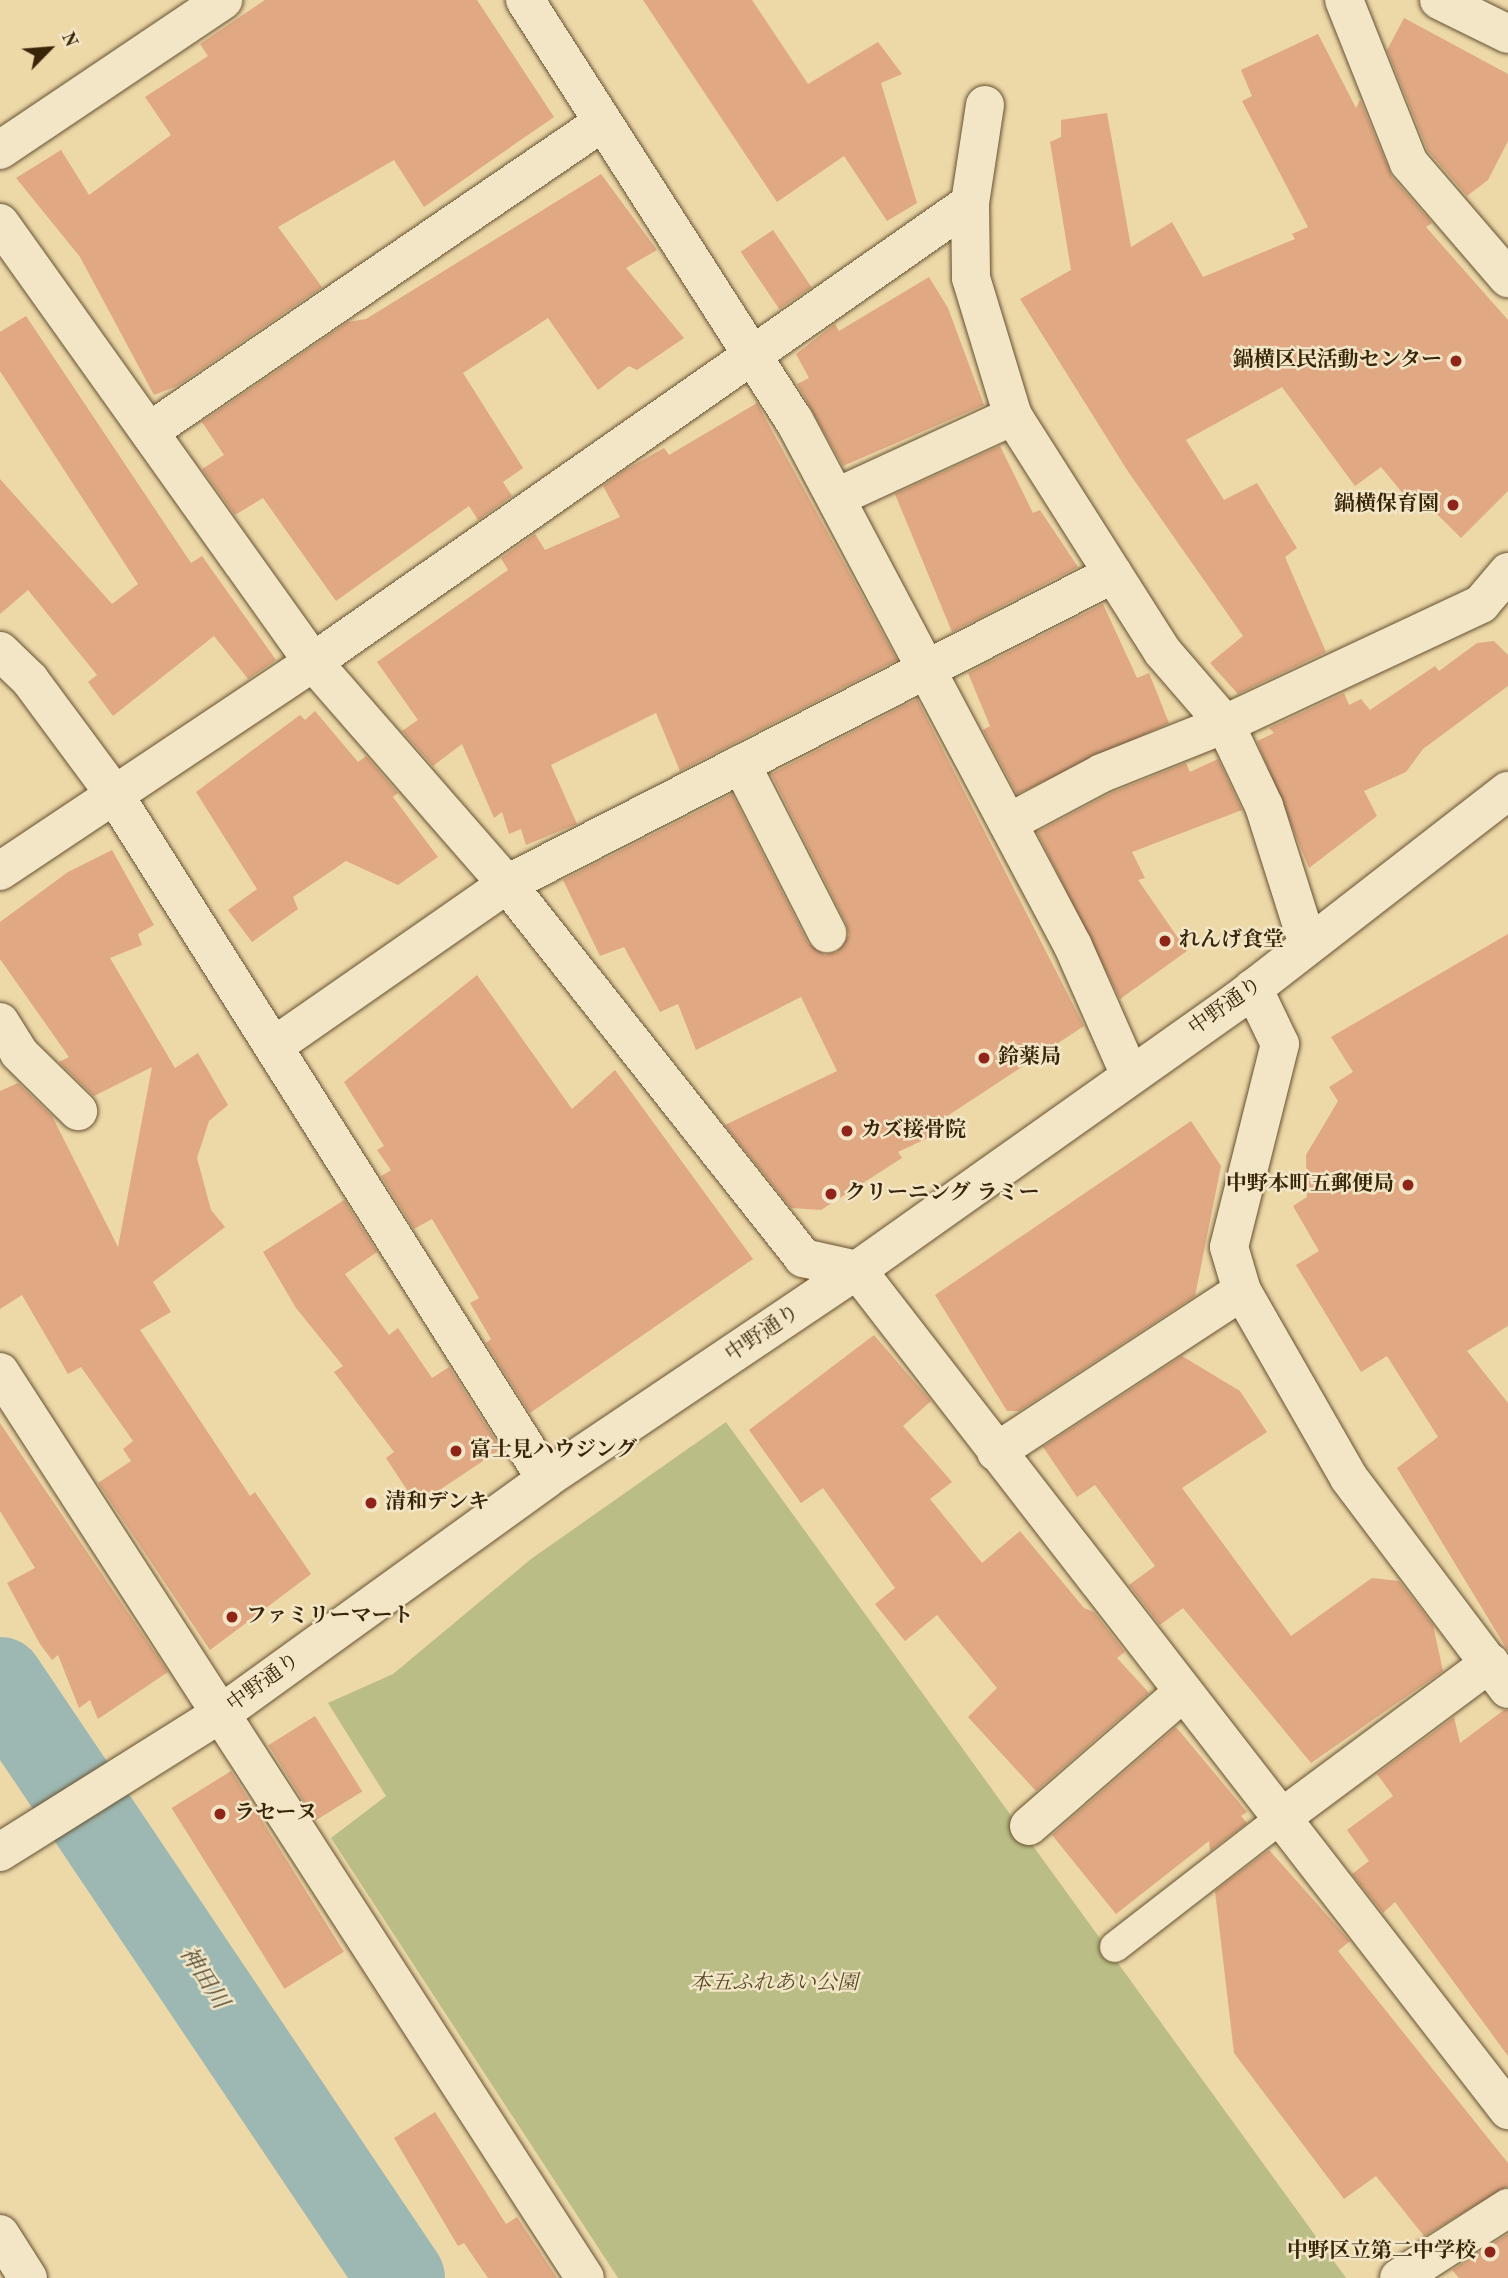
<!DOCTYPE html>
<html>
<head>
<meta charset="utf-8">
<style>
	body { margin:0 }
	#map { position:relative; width:1508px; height:2278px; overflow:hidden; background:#edd8a8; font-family:"Old Standard TT","Noto Serif JP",serif }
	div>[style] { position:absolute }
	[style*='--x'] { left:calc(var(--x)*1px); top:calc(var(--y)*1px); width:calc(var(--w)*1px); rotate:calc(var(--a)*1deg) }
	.green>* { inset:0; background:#babe86 }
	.river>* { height:88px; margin:-44px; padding:0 44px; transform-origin:44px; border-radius:44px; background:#9db8b2 }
	.building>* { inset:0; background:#e0a883; transform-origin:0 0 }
	.roads { filter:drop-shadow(0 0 2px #665232) drop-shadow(0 0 2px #665232) }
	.lane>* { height:30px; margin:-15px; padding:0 15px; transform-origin:15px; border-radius:15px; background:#f3e6c6 }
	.street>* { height:38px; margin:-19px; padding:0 19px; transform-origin:19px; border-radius:19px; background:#f3e6c6 }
	.secondary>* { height:38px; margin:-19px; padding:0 19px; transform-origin:19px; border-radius:19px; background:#f3e6c6 }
	.dots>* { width:19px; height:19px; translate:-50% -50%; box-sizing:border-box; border:4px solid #f3e6c6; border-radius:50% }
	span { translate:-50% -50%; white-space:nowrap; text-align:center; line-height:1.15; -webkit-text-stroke:5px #f3e6c6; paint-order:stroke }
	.poi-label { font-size:21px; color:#39250a; font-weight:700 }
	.right { translate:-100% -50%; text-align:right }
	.left { translate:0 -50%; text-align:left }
	.street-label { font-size:21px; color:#39250a }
	.park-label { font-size:21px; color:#594b29; font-style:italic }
	.water-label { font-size:23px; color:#524a34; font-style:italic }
	.north { position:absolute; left:14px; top:14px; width:70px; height:70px; -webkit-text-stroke:5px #f3e6c6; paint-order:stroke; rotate:65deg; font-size:19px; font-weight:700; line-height:28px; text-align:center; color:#39250a }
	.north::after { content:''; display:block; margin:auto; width:24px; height:32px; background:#39250a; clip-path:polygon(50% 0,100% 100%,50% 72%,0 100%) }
</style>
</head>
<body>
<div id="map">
	<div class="green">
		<div style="clip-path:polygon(726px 1422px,1346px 2278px,618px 2278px,331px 1838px,386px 1796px,328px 1703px,393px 1674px,531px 1559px)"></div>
	</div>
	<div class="river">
		<div style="--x:0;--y:1681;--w:719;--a:56.11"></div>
	</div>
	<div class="building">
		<div style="clip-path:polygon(265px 0,477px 0,554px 117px,424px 207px,394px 160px,278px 227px,322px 287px,177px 386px,154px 395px,80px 257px,16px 178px,61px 150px,89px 195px,171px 135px,145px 97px,208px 56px,200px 44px)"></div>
		<div style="clip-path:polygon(643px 0,752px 0,808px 84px,878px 42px,902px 74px,881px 83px,917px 203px,887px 221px,844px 156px,777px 202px)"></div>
		<div style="clip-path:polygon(1404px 18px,1508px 74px,1508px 141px,1488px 180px,1467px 196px,1428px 151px,1387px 50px)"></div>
		<div style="clip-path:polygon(1318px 34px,1356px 108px,1360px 100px,1392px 177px,1432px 223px,1426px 227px,1508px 320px,1508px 491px,1461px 538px,1415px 492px,1405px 496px,1381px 467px,1355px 486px,1282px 387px,1186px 440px,1224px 500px,1257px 483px,1297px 548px,1285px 557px,1326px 652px,1238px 694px,1210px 663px,1243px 636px,1127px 470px,1020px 299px,1071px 270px,1050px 142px,1061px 137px,1061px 120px,1107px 113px,1131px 247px,1172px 222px,1203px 277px,1295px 239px,1292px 234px,1308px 227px,1242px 101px,1252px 96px,1241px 70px)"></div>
		<div style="clip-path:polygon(601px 174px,657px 250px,626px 268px,684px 338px,637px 370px,629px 366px,598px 390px,548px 318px,463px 373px,523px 468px,503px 482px,512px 496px,478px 520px,469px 506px,336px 601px,263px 498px,235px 515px,202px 469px,224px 455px,202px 422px,348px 322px,366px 319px)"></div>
		<div style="left:773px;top:230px;width:69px;height:39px;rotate:56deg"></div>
		<div style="clip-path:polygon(929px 277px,948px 308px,984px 405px,843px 466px,797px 384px,809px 378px,796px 354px,835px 324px,839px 331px)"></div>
		<div style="clip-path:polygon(26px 316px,191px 563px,202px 556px,276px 660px,248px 679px,214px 636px,113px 716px,88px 682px,97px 675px,28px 590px,0 614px,0 479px,112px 604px,138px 584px,0 371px,0 332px)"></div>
		<div style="clip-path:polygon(757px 403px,897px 660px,680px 771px,656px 713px,551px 765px,577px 824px,526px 845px,521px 829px,509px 834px,502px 812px,494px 818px,462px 744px,433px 766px,402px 731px,418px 720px,377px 662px,508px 570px,501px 558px,535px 534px,545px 550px,620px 517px,603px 486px,625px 470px,664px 448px,669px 455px)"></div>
		<div style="clip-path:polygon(1000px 446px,1033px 513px,1040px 510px,1078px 567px,952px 632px,895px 494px)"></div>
		<div style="clip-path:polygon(1103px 604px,1137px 678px,1149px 673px,1169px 723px,1017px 794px,983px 730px,990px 726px,968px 673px)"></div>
		<div style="clip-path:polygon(1494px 641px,1508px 655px,1508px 686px,1423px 749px,1406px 772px,1364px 791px,1377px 816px,1309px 868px,1257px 741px,1274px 733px,1269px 728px,1344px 693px,1349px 705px,1361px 699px,1370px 710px,1435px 666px,1439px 671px,1477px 643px)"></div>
		<div style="clip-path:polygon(917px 699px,1084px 1026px,932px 1126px,936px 1134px,898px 1152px,902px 1158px,821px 1210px,791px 1208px,725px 1125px,837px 1071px,801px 997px,696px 1050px,678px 1004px,660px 1012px,624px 947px,600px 956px,563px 880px,732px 794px,808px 943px,825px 955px,837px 952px,849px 935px,846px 923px,771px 774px)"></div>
		<div style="clip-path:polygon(315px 711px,358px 762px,366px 756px,398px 793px,393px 797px,438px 857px,398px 885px,346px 861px,293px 897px,298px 909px,252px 942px,228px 910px,257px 889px,196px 792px,300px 715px,305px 720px)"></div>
		<div style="clip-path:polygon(1218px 759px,1242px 810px,1132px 852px,1145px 878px,1138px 880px,1187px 951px,1120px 999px,1037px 832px,1111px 793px,1186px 763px,1190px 772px)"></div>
		<div style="clip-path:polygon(112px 850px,154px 925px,138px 934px,142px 945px,110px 958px,175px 1068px,198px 1053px,228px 1105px,209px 1121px,197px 1158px,211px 1210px,225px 1227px,153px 1282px,171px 1312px,140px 1330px,250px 1496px,255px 1492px,311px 1574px,210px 1650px,98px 1483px,131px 1461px,123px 1449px,133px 1441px,81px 1367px,68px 1374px,22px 1295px,0 1309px,0 1091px,18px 1083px,52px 1116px,118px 1247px,152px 1067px,94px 1096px,59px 1062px,69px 1057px,0 959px,0 922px,68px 872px)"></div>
		<div style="clip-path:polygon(1508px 934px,1508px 1326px,1467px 1351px,1508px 1403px,1508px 1651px,1397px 1468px,1438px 1437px,1387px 1356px,1361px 1372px,1296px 1265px,1319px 1251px,1293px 1206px,1307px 1197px,1306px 1155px,1338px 1101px,1329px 1087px,1353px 1072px,1331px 1037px)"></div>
		<div style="clip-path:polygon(477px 975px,572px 1109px,615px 1070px,753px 1259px,530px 1413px,486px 1343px,491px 1339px,470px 1303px,479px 1298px,432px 1219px,414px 1229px,381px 1176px,391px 1170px,377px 1150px,384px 1146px,344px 1082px)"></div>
		<div style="clip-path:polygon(1191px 1121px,1221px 1166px,1195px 1296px,1019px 1411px,1007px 1411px,935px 1295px)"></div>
		<div style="clip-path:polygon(344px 1200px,377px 1252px,345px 1274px,389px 1335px,398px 1328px,432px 1378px,449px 1367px,501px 1449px,417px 1505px,386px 1458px,394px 1452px,334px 1372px,343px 1366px,296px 1308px,263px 1252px)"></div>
		<div style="clip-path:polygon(874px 1335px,931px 1401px,903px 1426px,952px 1482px,930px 1499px,982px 1563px,1020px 1531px,1084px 1608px,1094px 1612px,1125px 1652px,1117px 1658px,1149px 1693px,1036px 1791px,968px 1717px,997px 1688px,937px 1615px,905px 1641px,875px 1604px,895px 1588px,823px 1488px,801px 1503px,749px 1430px)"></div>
		<div style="clip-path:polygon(1182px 1356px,1240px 1391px,1267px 1432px,1182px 1488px,1291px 1636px,1372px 1578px,1399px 1581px,1433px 1625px,1443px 1671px,1311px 1763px,1183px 1608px,1160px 1625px,1129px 1585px,1155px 1566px,1095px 1485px,1077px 1497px,1043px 1447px)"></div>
		<div style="clip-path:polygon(0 1423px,168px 1672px,98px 1719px,90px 1700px,79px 1708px,58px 1655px,52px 1660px,40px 1644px,7px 1583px,35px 1568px,0 1511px)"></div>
		<div style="clip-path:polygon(1504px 1710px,1508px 1710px,1508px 2056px,1395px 1902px,1383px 1913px,1352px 1874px,1369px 1861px,1347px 1830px,1393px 1796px,1377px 1774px,1454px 1717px,1460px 1743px)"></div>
		<div style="left:315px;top:1716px;width:89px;height:55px;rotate:58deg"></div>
		<div style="clip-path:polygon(1176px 1727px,1247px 1812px,1241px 1816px,1247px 1823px,1210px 1851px,1209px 1841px,1116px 1914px,1052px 1835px)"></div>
		<div style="left:231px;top:1771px;width:213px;height:70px;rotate:58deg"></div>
		<div style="clip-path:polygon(1269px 1850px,1350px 1941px,1338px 1951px,1508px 2163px,1508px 2186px,1424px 2236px,1376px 2176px,1344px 2199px,1234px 2053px,1215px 1891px)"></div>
		<div style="clip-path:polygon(435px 2112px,506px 2224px,517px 2217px,557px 2278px,488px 2278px,464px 2243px,458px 2246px,394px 2138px)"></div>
		<div style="clip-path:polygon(1508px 2234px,1508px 2278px,1459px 2278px,1452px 2270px)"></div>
	</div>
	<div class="roads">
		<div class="lane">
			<div style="--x:1115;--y:1947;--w:209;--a:-37.8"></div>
		</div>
		<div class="street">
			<div style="--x:525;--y:0;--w:499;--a:57.4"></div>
			<div style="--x:794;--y:420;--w:595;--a:62.06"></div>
			<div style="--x:1073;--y:946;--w:139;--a:66.2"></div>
			<div style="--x:1344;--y:0;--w:175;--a:68.3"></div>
			<div style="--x:1409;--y:163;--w:152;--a:49.3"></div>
			<div style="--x:1439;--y:0;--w:77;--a:26.2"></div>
			<div style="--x:985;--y:105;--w:99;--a:98.7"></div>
			<div style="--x:970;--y:203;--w:75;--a:89.2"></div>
			<div style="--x:971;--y:278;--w:144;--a:73.1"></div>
			<div style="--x:1013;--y:416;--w:278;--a:57.6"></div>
			<div style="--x:1162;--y:651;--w:96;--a:49.2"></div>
			<div style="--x:1225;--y:724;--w:91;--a:64.6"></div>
			<div style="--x:1264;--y:806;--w:146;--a:72.4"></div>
			<div style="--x:0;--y:150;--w:269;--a:-33.9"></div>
			<div style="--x:0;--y:223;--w:539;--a:54.51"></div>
			<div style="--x:313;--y:662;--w:295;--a:48.9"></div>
			<div style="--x:507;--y:884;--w:477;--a:51.6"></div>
			<div style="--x:803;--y:1258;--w:55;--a:12.5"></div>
			<div style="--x:857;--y:1270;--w:1063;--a:52.22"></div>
			<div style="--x:150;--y:431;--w:548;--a:-34.3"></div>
			<div style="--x:837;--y:497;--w:194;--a:-24.7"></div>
			<div style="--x:0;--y:651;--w:42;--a:44"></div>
			<div style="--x:30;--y:680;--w:138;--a:53.5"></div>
			<div style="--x:112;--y:791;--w:813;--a:57.76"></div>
			<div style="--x:741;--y:764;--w:190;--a:63"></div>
			<div style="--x:1008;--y:823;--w:106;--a:-28"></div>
			<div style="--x:1102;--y:773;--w:132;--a:-21.7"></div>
			<div style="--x:1225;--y:724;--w:283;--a:-25.1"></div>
			<div style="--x:1481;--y:604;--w:42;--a:-49.8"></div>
			<div style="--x:0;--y:871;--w:376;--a:-33.7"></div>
			<div style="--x:313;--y:662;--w:801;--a:-34.94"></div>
			<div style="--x:1253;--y:988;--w:62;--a:64.3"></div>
			<div style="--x:1280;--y:1044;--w:209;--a:104.1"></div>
			<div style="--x:1229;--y:1247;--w:46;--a:73.5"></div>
			<div style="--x:1242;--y:1291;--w:215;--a:60.2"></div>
			<div style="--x:1349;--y:1478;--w:264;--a:53"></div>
			<div style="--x:0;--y:1022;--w:36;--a:58"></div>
			<div style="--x:19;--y:1053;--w:83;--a:44.5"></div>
			<div style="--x:274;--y:1046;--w:284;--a:-34.8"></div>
			<div style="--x:507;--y:884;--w:681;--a:-27.09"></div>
			<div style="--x:0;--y:1372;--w:1078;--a:57.15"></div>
			<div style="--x:996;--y:1452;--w:294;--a:-33.2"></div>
			<div style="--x:1280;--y:1819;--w:262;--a:-36.6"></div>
			<div style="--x:1029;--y:1826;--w:203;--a:-41"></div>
			<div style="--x:1399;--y:2278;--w:130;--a:-32.7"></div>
		</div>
		<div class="secondary">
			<div style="--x:0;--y:1852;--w:262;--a:-32.1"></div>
			<div style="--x:222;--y:1713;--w:400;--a:-35.8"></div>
			<div style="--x:546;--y:1479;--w:375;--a:-33.9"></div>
			<div style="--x:857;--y:1270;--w:466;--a:-35.3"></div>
			<div style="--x:1237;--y:1001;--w:343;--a:-37.8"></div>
			<div style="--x:0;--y:2234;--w:52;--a:57.5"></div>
		</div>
	</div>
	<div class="dots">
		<div style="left:1456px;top:361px;background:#8f2418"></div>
		<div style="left:1453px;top:505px;background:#8f2418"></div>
		<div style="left:1165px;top:941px;background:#8f2418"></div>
		<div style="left:984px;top:1058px;background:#8f2418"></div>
		<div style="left:847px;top:1131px;background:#8f2418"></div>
		<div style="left:1408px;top:1185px;background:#8f2418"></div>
		<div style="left:831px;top:1194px;background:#8f2418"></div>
		<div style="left:456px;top:1451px;background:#8f2418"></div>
		<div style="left:371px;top:1503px;background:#8f2418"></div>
		<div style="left:232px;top:1617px;background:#8f2418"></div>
		<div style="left:220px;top:1814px;background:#8f2418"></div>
		<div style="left:1490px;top:2252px;background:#8f2418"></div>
	</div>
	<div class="poi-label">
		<span class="right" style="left:1442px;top:361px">鍋横区民活動センター</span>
		<span class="right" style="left:1439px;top:505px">鍋横保育園</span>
		<span class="left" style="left:1179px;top:941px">れんげ食堂</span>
		<span class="left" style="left:998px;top:1058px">鈴薬局</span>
		<span class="left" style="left:861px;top:1131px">カズ接骨院</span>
		<span class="right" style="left:1394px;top:1185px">中野本町五郵便局</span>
		<span class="left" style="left:845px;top:1194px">クリーニング ラミー</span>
		<span class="left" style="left:470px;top:1451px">富士見ハウジング</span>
		<span class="left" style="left:385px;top:1503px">清和デンキ</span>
		<span class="left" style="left:246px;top:1617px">ファミリーマート</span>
		<span class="left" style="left:234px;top:1814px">ラセーヌ</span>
		<span class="right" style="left:1476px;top:2252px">中野区立第二中学校</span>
	</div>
	<div class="street-label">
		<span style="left:1226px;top:1007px;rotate:-35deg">中野通り</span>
		<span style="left:763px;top:1334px;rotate:-34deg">中野通り</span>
		<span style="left:264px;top:1683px;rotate:-36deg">中野通り</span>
	</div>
	<div class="park-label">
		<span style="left:774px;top:1984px">本五ふれあい公園</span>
	</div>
	<div class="water-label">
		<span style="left:203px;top:1978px;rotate:57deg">神田川</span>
	</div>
	<div class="north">N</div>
</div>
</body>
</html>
